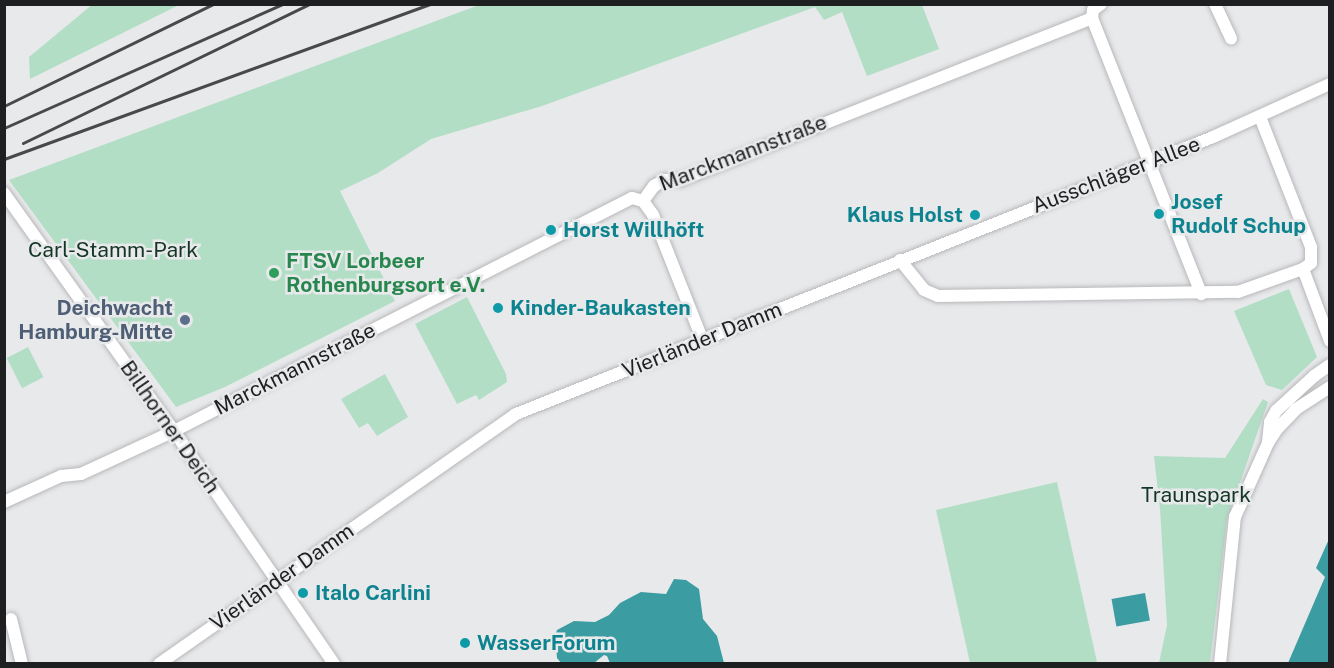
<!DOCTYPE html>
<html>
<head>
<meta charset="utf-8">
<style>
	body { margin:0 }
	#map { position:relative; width:1334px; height:668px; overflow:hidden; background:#e8e9eb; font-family:"Public Sans",sans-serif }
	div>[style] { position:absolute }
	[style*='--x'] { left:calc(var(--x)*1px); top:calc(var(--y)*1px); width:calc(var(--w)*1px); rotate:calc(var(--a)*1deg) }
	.green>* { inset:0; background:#b3dec6; transform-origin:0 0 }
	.water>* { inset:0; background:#3b9ca2; transform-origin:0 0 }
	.roads { filter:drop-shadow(0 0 2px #b8b8bb) drop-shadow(0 0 2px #b8b8bb) }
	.minor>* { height:12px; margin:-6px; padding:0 6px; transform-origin:6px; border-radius:6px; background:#fff }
	.rail>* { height:3px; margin:-1.5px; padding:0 1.5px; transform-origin:1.5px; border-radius:1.5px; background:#48494a }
	.dots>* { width:16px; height:16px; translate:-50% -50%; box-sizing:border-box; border:3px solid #e8e9eb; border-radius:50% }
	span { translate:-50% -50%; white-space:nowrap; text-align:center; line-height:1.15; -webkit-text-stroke:5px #e8e9eb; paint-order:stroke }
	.street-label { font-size:21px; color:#1e1f20 }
	.culture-label { font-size:21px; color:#0d838f; font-weight:700 }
	.left { translate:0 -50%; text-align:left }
	.right { translate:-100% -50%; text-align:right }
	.park-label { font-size:21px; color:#153626 }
	.leisure-label { font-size:21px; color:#27864d; font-weight:700 }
	.service-label { font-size:21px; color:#4e5e75; font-weight:700 }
	.frame { position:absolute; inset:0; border:6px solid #1e1f20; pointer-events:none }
</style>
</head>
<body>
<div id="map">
	<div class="green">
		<div style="clip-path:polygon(93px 4px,179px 5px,30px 79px,29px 57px)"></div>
		<div style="clip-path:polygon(479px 5px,922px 5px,939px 49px,867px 76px,842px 12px,824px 20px,815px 7px,542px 106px,431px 139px,378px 173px,340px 191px,395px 301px,225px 387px,176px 407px,9px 180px)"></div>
		<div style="clip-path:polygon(1289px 289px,1317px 357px,1282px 390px,1266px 385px,1234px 311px)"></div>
		<div style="clip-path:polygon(467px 297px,506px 374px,507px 382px,479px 400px,476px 395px,457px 404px,415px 324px)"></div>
		<div style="left:28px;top:347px;width:34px;height:24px;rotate:63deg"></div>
		<div style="clip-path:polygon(385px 374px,408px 417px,377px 436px,368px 423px,359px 428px,341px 399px)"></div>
		<div style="clip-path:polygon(1263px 399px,1268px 402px,1227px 520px,1210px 663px,1159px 663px,1167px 625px,1160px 509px,1154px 456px,1225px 458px)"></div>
		<div style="clip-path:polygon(1057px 482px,1097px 662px,970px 663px,936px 510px)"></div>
	</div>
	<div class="water">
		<div style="clip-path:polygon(1329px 539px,1329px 663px,1288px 663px,1325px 577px,1316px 568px)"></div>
		<div style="clip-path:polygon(674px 579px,686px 580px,699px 589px,703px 619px,717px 636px,724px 663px,610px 663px,607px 656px,604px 655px,594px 663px,562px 664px,557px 658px,555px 636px,557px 630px,574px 621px,595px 622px,609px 615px,620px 603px,641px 592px,666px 594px)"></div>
		<div style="left:1145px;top:593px;width:28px;height:34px;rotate:80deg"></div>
	</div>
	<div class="roads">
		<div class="minor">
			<div style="--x:1215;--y:4;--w:38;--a:65"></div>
			<div style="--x:1092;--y:18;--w:297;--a:68.4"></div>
			<div style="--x:1092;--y:18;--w:8;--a:-83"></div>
			<div style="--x:1093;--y:10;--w:10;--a:-37"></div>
			<div style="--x:4;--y:193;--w:292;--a:54.5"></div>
			<div style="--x:174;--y:431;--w:283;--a:55.5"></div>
			<div style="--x:643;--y:201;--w:19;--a:-54"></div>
			<div style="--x:654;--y:186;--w:12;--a:-31"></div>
			<div style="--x:664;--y:180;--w:17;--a:0"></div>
			<div style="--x:681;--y:180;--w:442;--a:-21.5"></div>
			<div style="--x:900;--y:260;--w:38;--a:51"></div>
			<div style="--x:924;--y:290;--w:15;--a:23"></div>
			<div style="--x:938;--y:296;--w:300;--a:-0.8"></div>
			<div style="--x:1238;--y:292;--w:69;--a:-19.5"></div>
			<div style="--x:1303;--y:269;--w:10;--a:-37"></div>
			<div style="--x:1311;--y:263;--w:16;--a:-90"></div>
			<div style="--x:1311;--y:247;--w:140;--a:-111.4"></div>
			<div style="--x:1303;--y:269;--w:77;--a:69.4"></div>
			<div style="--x:1268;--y:442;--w:20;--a:-84"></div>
			<div style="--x:1270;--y:422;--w:13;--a:-61"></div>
			<div style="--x:1276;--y:411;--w:52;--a:-42.6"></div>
			<div style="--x:1314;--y:376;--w:19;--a:-35"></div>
			<div style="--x:4;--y:502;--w:63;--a:-24.5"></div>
			<div style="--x:61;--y:476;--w:20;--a:-6"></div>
			<div style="--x:81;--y:474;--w:102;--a:-24.8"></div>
			<div style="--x:174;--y:431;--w:514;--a:-26.96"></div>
			<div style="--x:632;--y:198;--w:11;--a:15"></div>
			<div style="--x:643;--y:201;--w:17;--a:54"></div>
			<div style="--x:653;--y:215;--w:133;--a:68.4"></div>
			<div style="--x:11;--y:619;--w:46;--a:76.3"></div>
			<div style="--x:159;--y:664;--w:436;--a:-35"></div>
			<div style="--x:516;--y:414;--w:750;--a:-21.67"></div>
			<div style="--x:1213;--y:137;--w:128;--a:-24.4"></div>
			<div style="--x:1220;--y:664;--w:148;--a:-84.2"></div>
			<div style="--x:1235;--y:517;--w:81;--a:-66"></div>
			<div style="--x:1268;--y:443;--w:17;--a:-57"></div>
			<div style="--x:1277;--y:429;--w:28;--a:-46"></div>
			<div style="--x:1296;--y:409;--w:40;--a:-32.9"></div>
		</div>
	</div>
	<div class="rail">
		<div style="--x:4;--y:106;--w:233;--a:-26"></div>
		<div style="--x:4;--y:128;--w:304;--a:-24"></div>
		<div style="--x:23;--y:143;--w:318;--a:-25.9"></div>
		<div style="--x:4;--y:159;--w:454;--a:-20"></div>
	</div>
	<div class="dots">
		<div style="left:1159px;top:214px;background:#0f9aa8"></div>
		<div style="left:975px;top:215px;background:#0f9aa8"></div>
		<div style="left:551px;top:230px;background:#0f9aa8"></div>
		<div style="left:274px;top:273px;background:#2e9e5b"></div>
		<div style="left:498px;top:308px;background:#0f9aa8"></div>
		<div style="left:185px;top:320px;background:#5c6f8a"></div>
		<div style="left:303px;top:593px;background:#0f9aa8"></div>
		<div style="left:465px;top:643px;background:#0f9aa8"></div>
	</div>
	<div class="street-label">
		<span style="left:743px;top:153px;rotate:-21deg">Marckmannstraße</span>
		<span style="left:1116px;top:175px;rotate:-21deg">Ausschläger Allee</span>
		<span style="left:702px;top:340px;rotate:-22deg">Vierländer Damm</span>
		<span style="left:295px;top:369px;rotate:-27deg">Marckmannstraße</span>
		<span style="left:170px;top:427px;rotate:55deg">Billhorner Deich</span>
		<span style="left:282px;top:577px;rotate:-35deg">Vierländer Damm</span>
	</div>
	<div class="culture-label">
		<span class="left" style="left:1171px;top:214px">Josef<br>Rudolf Schup</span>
		<span class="right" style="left:963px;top:215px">Klaus Holst</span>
		<span class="left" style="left:563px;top:230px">Horst Willhöft</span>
		<span class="left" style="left:510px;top:308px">Kinder-Baukasten</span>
		<span class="left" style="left:315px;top:593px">Italo Carlini</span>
		<span class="left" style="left:477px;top:643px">WasserForum</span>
	</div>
	<div class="park-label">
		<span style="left:113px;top:250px">Carl-Stamm-Park</span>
		<span style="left:1196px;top:495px">Traunspark</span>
	</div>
	<div class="leisure-label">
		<span class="left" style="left:286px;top:273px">FTSV Lorbeer<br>Rothenburgsort e.V.</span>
	</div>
	<div class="service-label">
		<span class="right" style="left:173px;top:320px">Deichwacht<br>Hamburg-Mitte</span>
	</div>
	<div class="frame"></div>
</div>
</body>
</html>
